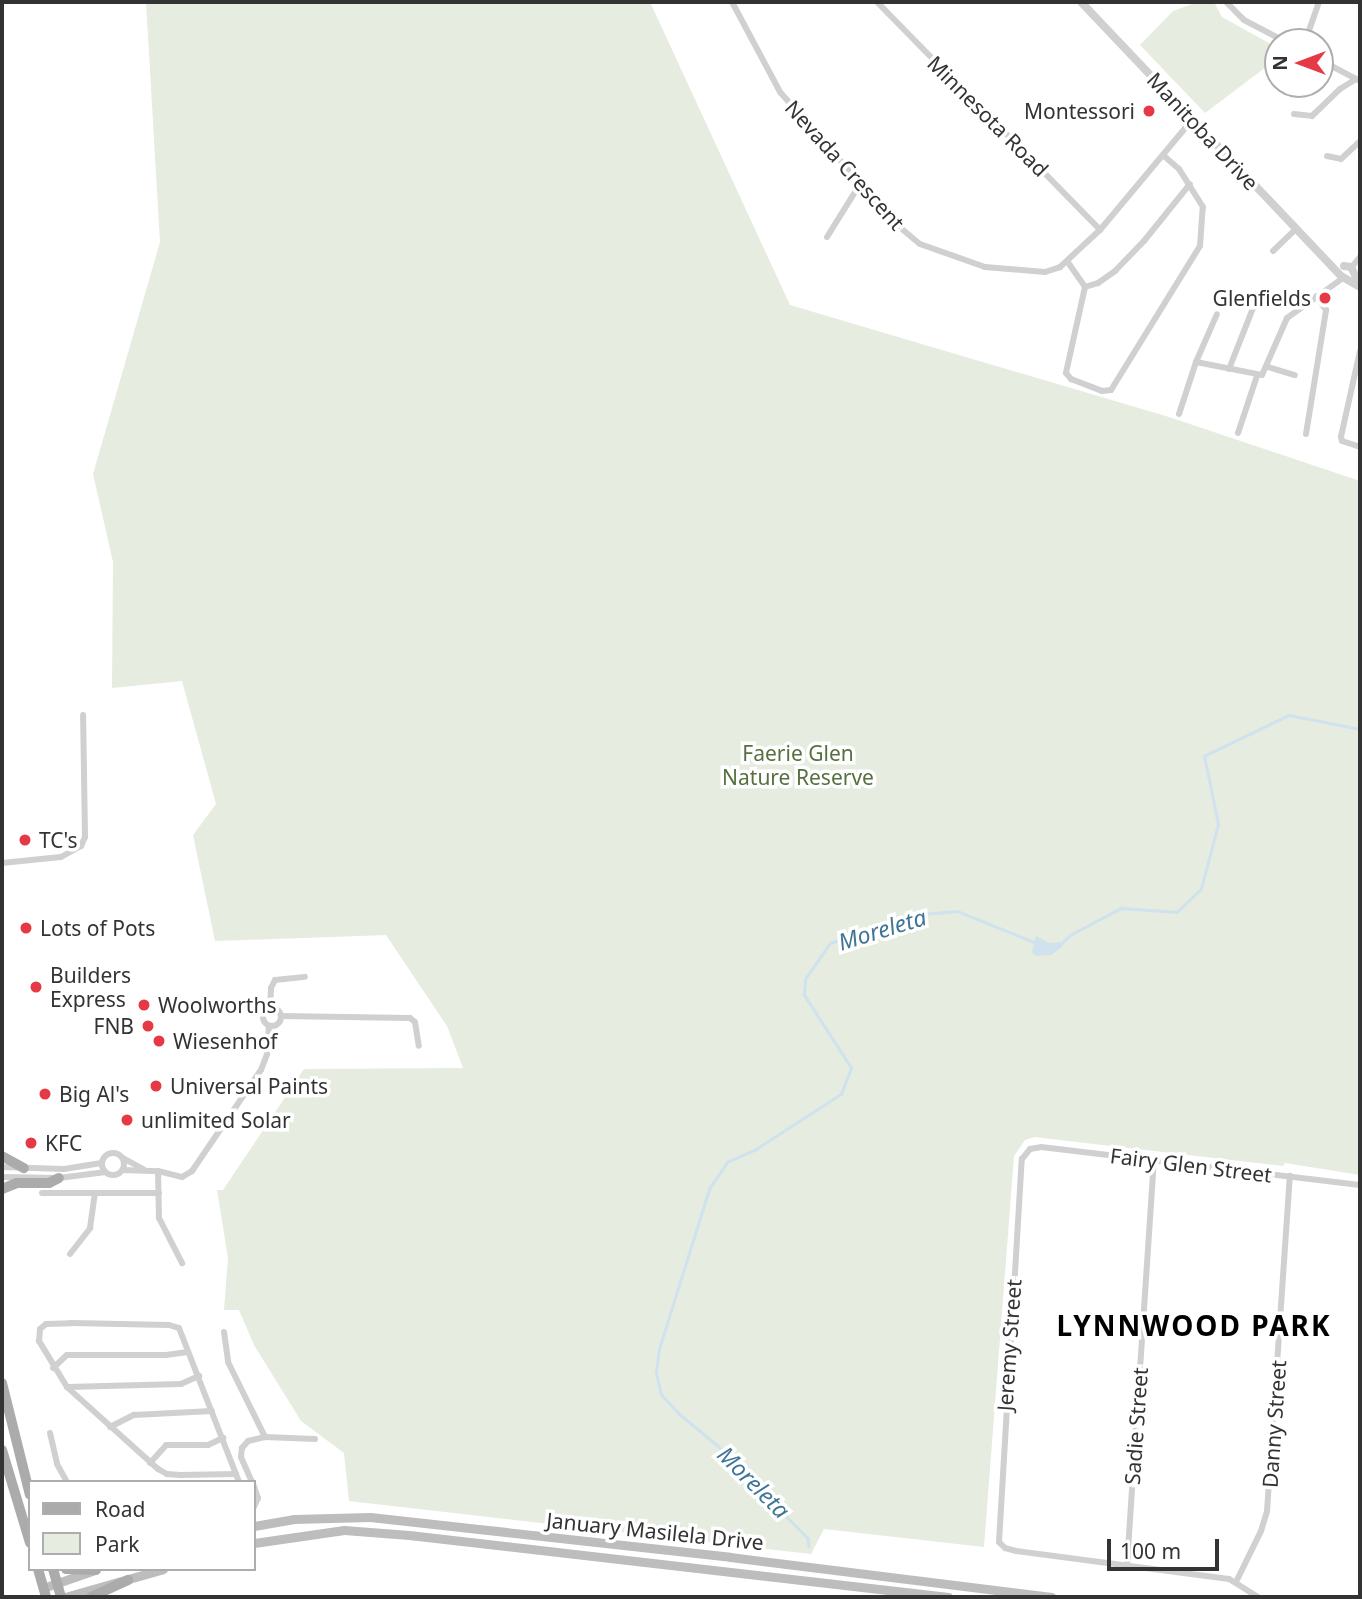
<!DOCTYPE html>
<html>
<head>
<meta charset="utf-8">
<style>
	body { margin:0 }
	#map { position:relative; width:1362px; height:1599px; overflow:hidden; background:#fff; font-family:"Noto Sans",sans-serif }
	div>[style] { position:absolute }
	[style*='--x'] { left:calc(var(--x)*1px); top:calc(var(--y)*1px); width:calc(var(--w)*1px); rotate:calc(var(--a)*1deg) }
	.green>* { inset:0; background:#e6ecdf }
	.water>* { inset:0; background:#cfe2ee }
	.stream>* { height:2.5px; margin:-1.25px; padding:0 1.25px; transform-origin:1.25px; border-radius:1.25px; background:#cfe2ee }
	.minor>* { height:6px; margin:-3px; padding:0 3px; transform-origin:3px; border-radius:3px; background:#d0d0d0 }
	.minor>.ring { margin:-3px; padding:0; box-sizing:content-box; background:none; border:6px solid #d0d0d0; border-radius:50% }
	.tertiary>* { height:8px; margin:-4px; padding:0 4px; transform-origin:4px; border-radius:4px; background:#d0d0d0 }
	.secondary>* { height:9px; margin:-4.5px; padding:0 4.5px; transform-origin:4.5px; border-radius:4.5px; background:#bdbdbd }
	.primary>* { height:10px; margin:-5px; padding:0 5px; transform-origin:5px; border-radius:5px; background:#ababab }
	.dots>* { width:19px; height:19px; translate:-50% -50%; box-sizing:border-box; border:4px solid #fff; border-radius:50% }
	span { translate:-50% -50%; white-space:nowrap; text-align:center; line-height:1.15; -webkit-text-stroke:7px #fff; paint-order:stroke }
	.poi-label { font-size:21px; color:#333 }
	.right { translate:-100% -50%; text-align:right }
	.left { translate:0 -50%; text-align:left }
	.street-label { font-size:21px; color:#333 }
	.park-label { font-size:21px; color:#56703f }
	.water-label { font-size:23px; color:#3f7597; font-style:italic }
	.district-label { font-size:28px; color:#000; font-weight:700; letter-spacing:2px }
	.frame { position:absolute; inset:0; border:4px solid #333; pointer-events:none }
	.legend { position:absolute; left:28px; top:1480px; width:228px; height:91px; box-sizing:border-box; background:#fff; border:2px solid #adadad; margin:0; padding:9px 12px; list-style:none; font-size:21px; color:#333 }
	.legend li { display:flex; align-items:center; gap:14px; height:35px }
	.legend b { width:35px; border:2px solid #adadad }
	.north { position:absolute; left:1264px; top:28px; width:70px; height:70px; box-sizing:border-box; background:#fff; border:2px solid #adadad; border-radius:50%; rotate:270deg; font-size:19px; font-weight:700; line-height:28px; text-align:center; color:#333 }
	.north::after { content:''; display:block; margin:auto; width:24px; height:32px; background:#e63946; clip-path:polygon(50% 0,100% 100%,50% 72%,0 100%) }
	.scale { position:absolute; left:1107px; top:1539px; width:112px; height:32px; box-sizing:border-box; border:4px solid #333; border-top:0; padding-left:9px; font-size:21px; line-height:24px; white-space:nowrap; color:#333; -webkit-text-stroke:5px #fff; paint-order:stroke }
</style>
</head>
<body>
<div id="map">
	<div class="green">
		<div style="clip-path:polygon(146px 2px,650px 2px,790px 305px,1169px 417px,1360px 481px,1360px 1175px,1285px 1163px,1283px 1166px,1034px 1137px,1025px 1140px,1014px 1156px,984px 1547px,824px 1529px,811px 1554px,349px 1501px,344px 1453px,301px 1421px,254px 1345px,239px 1310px,224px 1310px,228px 1258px,217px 1190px,223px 1190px,304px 1069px,463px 1068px,447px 1026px,386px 935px,215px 941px,193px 835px,216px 804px,182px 681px,112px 688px,113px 562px,93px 474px,160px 242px)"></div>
		<div style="clip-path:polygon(1198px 2px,1214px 2px,1222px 17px,1278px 48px,1278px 58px,1205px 113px,1140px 45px,1173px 11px)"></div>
	</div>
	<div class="water">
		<div style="clip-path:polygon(1036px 936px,1049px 943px,1060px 942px,1062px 947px,1051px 955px,1035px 956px,1032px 952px)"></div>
		<div style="clip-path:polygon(750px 1468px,767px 1489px,784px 1503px,787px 1513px,779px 1517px,755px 1480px,746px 1474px)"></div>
	</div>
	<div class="stream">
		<div style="--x:1060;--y:945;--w:14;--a:-45"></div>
		<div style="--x:1070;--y:935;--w:58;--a:-27.9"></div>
		<div style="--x:1121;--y:908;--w:56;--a:4.1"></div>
		<div style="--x:1177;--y:912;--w:33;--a:-44"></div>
		<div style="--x:1201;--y:889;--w:67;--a:-75.3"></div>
		<div style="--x:1218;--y:824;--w:69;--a:-101.6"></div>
		<div style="--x:1204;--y:756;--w:94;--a:-25.8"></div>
		<div style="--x:1289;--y:715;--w:72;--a:11.2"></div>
		<div style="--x:749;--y:1472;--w:91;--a:-140.4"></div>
		<div style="--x:679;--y:1414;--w:26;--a:-133"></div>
		<div style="--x:661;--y:1395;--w:23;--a:-103"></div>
		<div style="--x:656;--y:1373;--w:24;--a:-83"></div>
		<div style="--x:659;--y:1349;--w:168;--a:-72.6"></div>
		<div style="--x:709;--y:1189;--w:32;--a:-56"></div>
		<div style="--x:727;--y:1162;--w:32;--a:-24"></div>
		<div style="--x:756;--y:1149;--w:101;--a:-32.9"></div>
		<div style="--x:841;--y:1094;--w:28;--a:-69"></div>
		<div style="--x:851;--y:1068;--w:87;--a:-122.8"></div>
		<div style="--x:804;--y:995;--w:16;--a:-86"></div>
		<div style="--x:805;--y:979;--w:44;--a:-55.2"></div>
		<div style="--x:830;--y:943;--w:86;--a:-19.1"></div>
		<div style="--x:911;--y:915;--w:46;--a:-5"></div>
		<div style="--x:957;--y:911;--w:86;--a:21.8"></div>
		<div style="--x:782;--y:1512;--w:37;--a:45"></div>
		<div style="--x:808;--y:1538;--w:8;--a:83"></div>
	</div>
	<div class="minor">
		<div style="--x:732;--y:2;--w:102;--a:61.9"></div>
		<div style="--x:780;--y:92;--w:176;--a:48.7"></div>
		<div style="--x:896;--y:224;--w:31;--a:40"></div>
		<div style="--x:920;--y:244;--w:69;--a:19.5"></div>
		<div style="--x:985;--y:267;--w:60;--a:4.8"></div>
		<div style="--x:1045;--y:272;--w:16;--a:-18"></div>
		<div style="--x:1060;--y:267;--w:54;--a:-42.8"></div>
		<div style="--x:1100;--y:230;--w:143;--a:-50.1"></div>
		<div style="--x:877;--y:2;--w:319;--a:45.6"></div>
		<div style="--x:1226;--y:2;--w:25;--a:45"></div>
		<div style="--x:1244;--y:20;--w:47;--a:27.6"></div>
		<div style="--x:1305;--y:42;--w:42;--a:-70.7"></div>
		<div style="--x:1320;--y:60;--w:45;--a:27.7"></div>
		<div style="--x:1294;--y:114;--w:18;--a:6"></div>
		<div style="--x:1312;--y:116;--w:39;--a:-44"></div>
		<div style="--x:1340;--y:89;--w:19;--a:-32"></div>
		<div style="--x:1327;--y:156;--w:14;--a:12"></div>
		<div style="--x:1341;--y:159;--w:26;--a:-43"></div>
		<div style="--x:827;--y:237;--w:62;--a:-58.1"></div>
		<div style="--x:1273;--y:251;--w:33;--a:-44"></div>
		<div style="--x:1067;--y:261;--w:32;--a:55"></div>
		<div style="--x:1085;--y:287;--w:88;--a:102.5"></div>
		<div style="--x:1066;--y:373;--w:8;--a:50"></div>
		<div style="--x:1071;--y:379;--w:33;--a:21"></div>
		<div style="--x:1102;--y:391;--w:9;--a:-6"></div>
		<div style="--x:1111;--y:390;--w:169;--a:-58.3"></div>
		<div style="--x:1200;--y:246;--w:39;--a:-86"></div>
		<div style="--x:1203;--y:207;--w:45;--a:-122.3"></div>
		<div style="--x:1179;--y:169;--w:21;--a:-139"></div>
		<div style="--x:1351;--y:268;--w:14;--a:-51"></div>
		<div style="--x:1085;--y:287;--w:14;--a:-17"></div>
		<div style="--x:1098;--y:283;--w:21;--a:-35"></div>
		<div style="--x:1115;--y:271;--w:42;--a:-46"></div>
		<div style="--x:1144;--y:241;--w:73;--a:-51.1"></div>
		<div style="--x:1360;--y:351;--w:88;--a:102.5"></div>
		<div style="--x:1341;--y:437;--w:4;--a:76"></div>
		<div style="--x:1342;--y:441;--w:19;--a:18"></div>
		<div style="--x:1196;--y:362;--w:52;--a:-66.4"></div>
		<div style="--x:1268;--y:367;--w:28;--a:17"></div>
		<div style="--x:1229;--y:369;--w:66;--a:-68.5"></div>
		<div style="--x:1253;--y:308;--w:7;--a:-27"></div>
		<div style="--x:1259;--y:305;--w:45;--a:0"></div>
		<div style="--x:1179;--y:414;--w:55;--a:-71.9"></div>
		<div style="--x:1196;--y:362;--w:67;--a:11.1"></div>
		<div style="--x:1262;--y:375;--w:62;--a:-66.3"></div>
		<div style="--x:1287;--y:318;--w:69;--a:-35.5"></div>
		<div style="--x:1238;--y:433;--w:60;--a:-71.6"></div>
		<div style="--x:1306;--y:434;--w:126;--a:-80.8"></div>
		<div style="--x:1326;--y:310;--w:17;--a:-126"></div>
		<div style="--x:2;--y:863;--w:59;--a:-5.8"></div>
		<div style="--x:61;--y:857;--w:23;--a:-29"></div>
		<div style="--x:81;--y:846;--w:10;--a:-66"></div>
		<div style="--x:85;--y:837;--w:122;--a:-90.9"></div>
		<div class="ring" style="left:263px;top:1008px;width:12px;height:12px"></div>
		<div style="--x:270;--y:1008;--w:20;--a:-87"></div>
		<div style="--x:271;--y:988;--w:9;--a:-63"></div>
		<div style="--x:275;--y:980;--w:30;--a:-6"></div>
		<div style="--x:281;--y:1016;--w:129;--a:0.9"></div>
		<div style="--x:410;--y:1018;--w:6;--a:39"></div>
		<div style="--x:415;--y:1022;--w:24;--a:81"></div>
		<div class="ring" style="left:102px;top:1153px;width:16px;height:16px"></div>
		<div style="--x:123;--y:1158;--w:23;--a:29"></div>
		<div style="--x:2;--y:1167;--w:62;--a:1.8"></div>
		<div style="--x:64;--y:1169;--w:38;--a:-9"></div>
		<div style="--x:123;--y:1170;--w:35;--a:2"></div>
		<div style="--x:158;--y:1171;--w:25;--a:14"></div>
		<div style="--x:182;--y:1177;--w:12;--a:-31"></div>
		<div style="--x:192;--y:1171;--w:122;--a:-55.7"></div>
		<div style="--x:261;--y:1070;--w:17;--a:-69"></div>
		<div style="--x:267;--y:1054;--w:28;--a:-86"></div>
		<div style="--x:158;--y:1171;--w:47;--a:88.8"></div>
		<div style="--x:159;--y:1218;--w:51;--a:62.9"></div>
		<div style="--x:2;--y:1177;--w:57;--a:1"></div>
		<div style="--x:59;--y:1178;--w:47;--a:-7.3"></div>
		<div style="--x:42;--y:1193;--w:117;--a:0"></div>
		<div style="--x:70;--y:1254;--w:33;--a:-52"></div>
		<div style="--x:90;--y:1228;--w:34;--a:-82"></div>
		<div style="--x:224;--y:1332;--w:30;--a:82"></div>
		<div style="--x:228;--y:1362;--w:84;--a:63.7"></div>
		<div style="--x:53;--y:1368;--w:19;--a:-43"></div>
		<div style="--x:67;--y:1355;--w:99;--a:0"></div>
		<div style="--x:166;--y:1355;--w:22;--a:-8"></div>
		<div style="--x:67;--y:1387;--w:114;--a:-1.5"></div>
		<div style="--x:181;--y:1384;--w:20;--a:-24"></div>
		<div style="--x:110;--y:1427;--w:27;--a:-27"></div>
		<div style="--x:134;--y:1415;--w:78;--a:-2.9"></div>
		<div style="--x:50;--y:1433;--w:32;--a:77"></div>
		<div style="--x:57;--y:1464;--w:21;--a:61"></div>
		<div style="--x:150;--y:1463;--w:24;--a:-48"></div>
		<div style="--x:166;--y:1445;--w:42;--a:0"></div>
		<div style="--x:208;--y:1445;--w:17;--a:-25"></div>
		<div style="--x:236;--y:1474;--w:56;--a:179"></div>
		<div style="--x:180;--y:1475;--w:13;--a:-176"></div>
		<div style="--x:167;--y:1474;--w:10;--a:-151"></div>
		<div style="--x:158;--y:1469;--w:122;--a:-138"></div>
		<div style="--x:67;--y:1387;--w:54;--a:-121.3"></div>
		<div style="--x:39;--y:1341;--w:12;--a:-85"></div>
		<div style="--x:40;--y:1329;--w:8;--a:-40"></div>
		<div style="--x:46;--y:1324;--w:25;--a:-2"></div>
		<div style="--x:71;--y:1323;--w:98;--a:1.2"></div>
		<div style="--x:169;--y:1325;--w:10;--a:17"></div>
		<div style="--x:179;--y:1328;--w:165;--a:68.7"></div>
		<div style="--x:252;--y:1482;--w:27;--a:-114"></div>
		<div style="--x:241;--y:1457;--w:9;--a:-84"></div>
		<div style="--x:242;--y:1448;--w:9;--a:-49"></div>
		<div style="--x:248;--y:1441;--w:17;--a:-13"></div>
		<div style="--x:265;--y:1437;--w:50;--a:2.3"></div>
		<div style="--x:254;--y:1486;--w:13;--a:72"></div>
		<div style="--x:258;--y:1498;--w:10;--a:114"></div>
		<div style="--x:1127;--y:1565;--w:406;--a:-86.2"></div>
		<div style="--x:1236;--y:1582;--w:57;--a:-63.9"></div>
		<div style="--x:1261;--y:1531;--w:21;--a:-73"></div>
		<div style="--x:1267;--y:1511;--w:336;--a:-86.1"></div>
		<div style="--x:1258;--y:1597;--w:34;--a:-148"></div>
		<div style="--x:1229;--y:1579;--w:215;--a:-172.5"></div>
		<div style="--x:1016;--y:1551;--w:11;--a:-165"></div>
		<div style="--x:1005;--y:1548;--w:8;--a:-135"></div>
		<div style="--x:999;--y:1542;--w:384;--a:-86.6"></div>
		<div style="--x:1022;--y:1159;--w:13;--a:-51"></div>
		<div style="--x:1030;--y:1149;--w:11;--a:-10"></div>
		<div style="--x:1041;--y:1147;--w:321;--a:6.8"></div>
	</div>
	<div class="tertiary">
		<div style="--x:1081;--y:2;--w:378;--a:46.5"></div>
		<div style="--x:1341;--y:276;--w:22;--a:30"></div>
		<div style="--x:1344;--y:266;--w:7;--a:8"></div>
		<div style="--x:1351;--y:267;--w:20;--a:63"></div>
	</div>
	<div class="secondary">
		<div style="--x:254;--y:1526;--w:41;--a:-9.9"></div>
		<div style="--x:294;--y:1519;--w:76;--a:-1.5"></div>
		<div style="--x:370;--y:1517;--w:362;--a:6.3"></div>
		<div style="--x:730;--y:1557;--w:324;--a:7.1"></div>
		<div style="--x:254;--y:1543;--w:91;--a:-8.2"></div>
		<div style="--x:344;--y:1530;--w:65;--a:4.4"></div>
		<div style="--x:409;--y:1535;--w:543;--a:6.56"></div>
		<div style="--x:43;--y:1588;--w:52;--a:-19.1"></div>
		<div style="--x:65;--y:1597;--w:102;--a:-15.9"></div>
	</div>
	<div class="primary">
		<div style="--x:2;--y:1156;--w:25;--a:29"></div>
		<div style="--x:2;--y:1189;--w:16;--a:-22"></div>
		<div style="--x:17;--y:1183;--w:32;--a:0"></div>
		<div style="--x:49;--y:1183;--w:11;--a:-27"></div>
		<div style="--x:2;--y:1383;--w:115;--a:76"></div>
		<div style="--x:2;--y:1450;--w:97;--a:73.2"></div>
		<div style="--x:38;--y:1569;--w:29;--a:74"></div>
		<div style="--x:53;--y:1569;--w:29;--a:74"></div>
		<div style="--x:66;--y:1569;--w:30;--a:2"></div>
		<div style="--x:91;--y:1597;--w:41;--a:-24.7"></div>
	</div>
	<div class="dots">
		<div style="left:1149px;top:111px;background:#e63946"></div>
		<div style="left:1325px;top:298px;background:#e63946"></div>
		<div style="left:25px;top:840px;background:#e63946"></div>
		<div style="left:26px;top:928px;background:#e63946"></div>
		<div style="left:36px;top:987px;background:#e63946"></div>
		<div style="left:144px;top:1005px;background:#e63946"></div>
		<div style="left:148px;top:1026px;background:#e63946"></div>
		<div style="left:159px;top:1041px;background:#e63946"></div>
		<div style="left:156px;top:1086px;background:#e63946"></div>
		<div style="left:45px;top:1094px;background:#e63946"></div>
		<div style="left:127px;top:1120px;background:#e63946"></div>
		<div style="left:31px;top:1143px;background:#e63946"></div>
	</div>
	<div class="poi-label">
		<span class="right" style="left:1135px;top:111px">Montessori</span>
		<span class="right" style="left:1311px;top:298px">Glenfields</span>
		<span class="left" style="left:39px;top:840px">TC's</span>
		<span class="left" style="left:40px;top:928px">Lots of Pots</span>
		<span class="left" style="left:50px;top:987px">Builders<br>Express</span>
		<span class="left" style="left:158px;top:1005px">Woolworths</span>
		<span class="right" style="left:134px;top:1026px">FNB</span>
		<span class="left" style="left:173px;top:1041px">Wiesenhof</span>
		<span class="left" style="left:170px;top:1086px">Universal Paints</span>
		<span class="left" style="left:59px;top:1094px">Big Al's</span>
		<span class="left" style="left:141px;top:1120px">unlimited Solar</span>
		<span class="left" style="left:45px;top:1143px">KFC</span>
	</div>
	<div class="street-label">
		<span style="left:988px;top:116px;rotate:45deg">Minnesota Road</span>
		<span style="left:1203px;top:131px;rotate:47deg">Manitoba Drive</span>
		<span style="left:845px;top:165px;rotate:48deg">Nevada Crescent</span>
		<span style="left:1191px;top:1165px;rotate:7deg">Fairy Glen Street</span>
		<span style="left:1009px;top:1345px;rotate:-86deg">Jeremy Street</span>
		<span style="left:1274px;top:1424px;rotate:-86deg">Danny Street</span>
		<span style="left:1136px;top:1426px;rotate:-86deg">Sadie Street</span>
		<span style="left:655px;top:1531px;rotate:6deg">January Masilela Drive</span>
	</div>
	<div class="park-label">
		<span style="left:798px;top:765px">Faerie Glen<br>Nature Reserve</span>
	</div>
	<div class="water-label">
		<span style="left:882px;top:929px;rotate:-17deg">Moreleta</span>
		<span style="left:754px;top:1482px;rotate:45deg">Moreleta</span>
	</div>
	<div class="district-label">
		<span style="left:1194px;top:1325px">LYNNWOOD PARK</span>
	</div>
	<div class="frame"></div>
	<ul class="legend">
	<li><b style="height:9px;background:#ababab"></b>Road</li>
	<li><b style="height:19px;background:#e6ecdf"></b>Park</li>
	</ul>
	<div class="north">N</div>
	<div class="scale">100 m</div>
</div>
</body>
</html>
